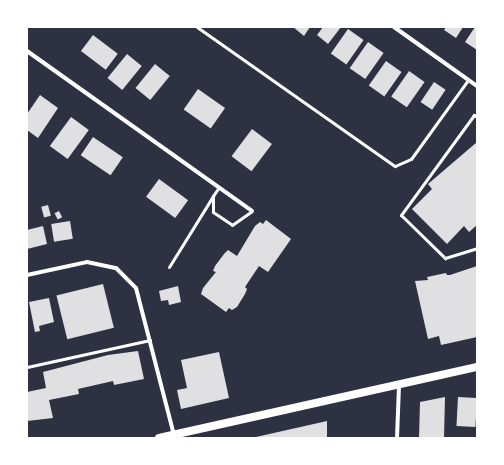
<!DOCTYPE html>
<html>
<head>
<meta charset="utf-8">
<style>
	body { margin:0 }
	#map { position:relative; width:504px; height:465px; overflow:hidden; background:#2d3142; font-family:"Roboto Condensed",sans-serif }
	div>[style] { position:absolute }
	[style*='--x'] { left:calc(var(--x)*1px); top:calc(var(--y)*1px); width:calc(var(--w)*1px); rotate:calc(var(--a)*1deg) }
	.building>* { inset:0; background:#e0e0e3; transform-origin:0 0 }
	.service>* { height:3px; margin:-1.5px; padding:0 1.5px; transform-origin:1.5px; border-radius:1.5px; background:#fff }
	.minor>* { height:4px; margin:-2px; padding:0 2px; transform-origin:2px; border-radius:2px; background:#fff }
	.secondary>* { height:8px; margin:-4px; padding:0 4px; transform-origin:4px; border-radius:4px; background:#fff }
	span { translate:-50% -50%; white-space:nowrap; text-align:center; line-height:1.15; -webkit-text-stroke:3px #fff; paint-order:stroke }
	.frame { position:absolute; inset:0; border:28px solid #fff; pointer-events:none }
</style>
</head>
<body>
<div id="map">
	<div class="building">
		<div style="clip-path:polygon(293px 27px,310px 27px,304px 36px)"></div>
		<div style="clip-path:polygon(323px 27px,341px 27px,328px 44px,317px 35px)"></div>
		<div style="clip-path:polygon(446px 27px,463px 27px,456px 38px,444px 30px)"></div>
		<div style="clip-path:polygon(475px 27px,477px 27px,477px 50px,465px 42px)"></div>
		<div style="left:348px;top:29px;width:19px;height:30px;rotate:35deg"></div>
		<div style="left:93px;top:35px;width:31px;height:20px;rotate:37deg"></div>
		<div style="left:368px;top:42px;width:19px;height:32px;rotate:35deg"></div>
		<div style="left:127px;top:54px;width:19px;height:31px;rotate:39deg"></div>
		<div style="left:386px;top:61px;width:19px;height:30px;rotate:35deg"></div>
		<div style="left:155px;top:64px;width:19px;height:31px;rotate:39deg"></div>
		<div style="left:409px;top:71px;width:19px;height:31px;rotate:35deg"></div>
		<div style="left:434px;top:82px;width:14px;height:24px;rotate:34deg"></div>
		<div style="left:198px;top:89px;width:33px;height:25px;rotate:35deg"></div>
		<div style="clip-path:polygon(40px 95px,58px 108px,38px 138px,27px 130px,27px 114px)"></div>
		<div style="left:71px;top:117px;width:22px;height:36px;rotate:36deg"></div>
		<div style="left:252px;top:129px;width:25px;height:34px;rotate:37deg"></div>
		<div style="left:93px;top:137px;width:36px;height:22px;rotate:34deg"></div>
		<div style="clip-path:polygon(477px 142px,477px 225px,469px 232px,464px 226px,447px 244px,412px 209px,432px 189px,428px 184px)"></div>
		<div style="left:159px;top:179px;width:36px;height:22px;rotate:36deg"></div>
		<div style="left:48px;top:205px;width:11px;height:7px;rotate:75deg"></div>
		<div style="left:59px;top:211px;width:7px;height:5px;rotate:63deg"></div>
		<div style="clip-path:polygon(266px 220px,291px 239px,268px 272px,259px 266px,245px 287px,247px 289px,245px 294px,237px 307px,232px 310px,229px 308px,226px 312px,201px 294px,203px 288px,216px 272px,213px 271px,215px 266px,224px 254px,228px 250px,237px 256px,255px 226px,260px 222px,263px 224px)"></div>
		<div style="left:70px;top:221px;width:18px;height:19px;rotate:81deg"></div>
		<div style="clip-path:polygon(43px 226px,47px 244px,27px 249px,27px 230px)"></div>
		<div style="clip-path:polygon(477px 266px,477px 337px,441px 345px,439px 336px,428px 339px,415px 281px,428px 280px,427px 277px,446px 273px,447px 275px,450px 275px)"></div>
		<div style="left:103px;top:284px;width:45px;height:48px;rotate:76deg"></div>
		<div style="clip-path:polygon(178px 286px,181px 302px,169px 305px,168px 300px,161px 301px,159px 291px)"></div>
		<div style="clip-path:polygon(49px 298px,54px 322px,39px 326px,40px 331px,35px 332px,29px 302px)"></div>
		<div style="clip-path:polygon(138px 351px,144px 379px,114px 385px,113px 381px,78px 389px,79px 394px,49px 400px,53px 418px,27px 421px,27px 392px,46px 388px,43px 372px,108px 355px)"></div>
		<div style="clip-path:polygon(219px 352px,229px 398px,181px 409px,177px 390px,187px 388px,181px 360px)"></div>
		<div style="clip-path:polygon(445px 397px,444px 438px,419px 438px,420px 402px)"></div>
		<div style="left:458px;top:397px;width:19px;height:29px;rotate:3deg"></div>
		<div style="clip-path:polygon(327px 421px,327px 438px,256px 438px,256px 437px)"></div>
	</div>
	<div class="service">
		<div style="--x:197;--y:27;--w:242;--a:35.1"></div>
		<div style="--x:395;--y:166;--w:17;--a:-24"></div>
		<div style="--x:411;--y:159;--w:97;--a:-54.2"></div>
		<div style="--x:477;--y:117;--w:4;--a:-146"></div>
		<div style="--x:474;--y:115;--w:124;--a:126.1"></div>
		<div style="--x:401;--y:215;--w:62;--a:44.3"></div>
		<div style="--x:445;--y:258;--w:34;--a:-17"></div>
		<div style="--x:219;--y:187;--w:11;--a:124"></div>
		<div style="--x:213;--y:196;--w:16;--a:90"></div>
		<div style="--x:213;--y:212;--w:23;--a:34"></div>
		<div style="--x:232;--y:225;--w:24;--a:-35"></div>
		<div style="--x:169;--y:267;--w:84;--a:-58.2"></div>
		<div style="--x:27;--y:367;--w:126;--a:-12.4"></div>
	</div>
	<div class="minor">
		<div style="--x:394;--y:27;--w:102;--a:35.4"></div>
		<div style="--x:27;--y:51;--w:276;--a:35.4"></div>
		<div style="--x:27;--y:275;--w:61;--a:-12.2"></div>
		<div style="--x:87;--y:262;--w:30;--a:12"></div>
		<div style="--x:116;--y:268;--w:28;--a:45"></div>
		<div style="--x:136;--y:288;--w:152;--a:75.5"></div>
		<div style="--x:397;--y:438;--w:53;--a:-87.8"></div>
	</div>
	<div class="secondary">
		<div style="--x:159;--y:438;--w:326;--a:-12.6"></div>
	</div>
	<div class="frame"></div>
</div>
</body>
</html>
